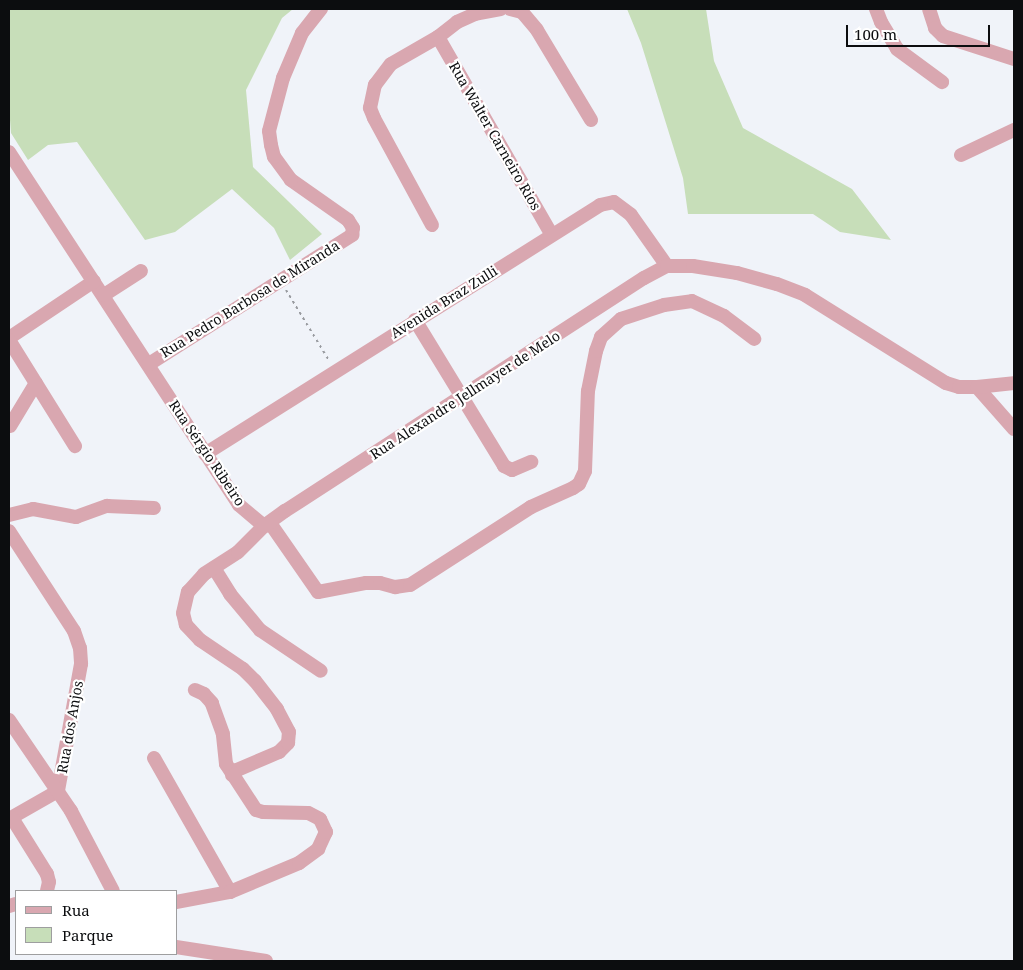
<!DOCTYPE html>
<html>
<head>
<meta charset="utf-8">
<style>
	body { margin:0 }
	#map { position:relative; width:1023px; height:970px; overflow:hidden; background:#f0f3f9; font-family:"Noto Serif",serif }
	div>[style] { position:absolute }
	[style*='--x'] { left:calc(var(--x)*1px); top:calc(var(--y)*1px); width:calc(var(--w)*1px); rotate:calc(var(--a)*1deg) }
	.green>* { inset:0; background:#c7deb9 }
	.path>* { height:2px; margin-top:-1px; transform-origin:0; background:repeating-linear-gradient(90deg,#989a9f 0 2.5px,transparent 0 6.5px) }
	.minor>* { height:14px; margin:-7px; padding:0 7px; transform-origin:7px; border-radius:7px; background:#d9a7b0 }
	span { translate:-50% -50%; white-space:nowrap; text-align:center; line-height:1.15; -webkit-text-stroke:4.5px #fff; paint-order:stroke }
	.street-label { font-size:14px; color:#0c0d0f }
	.frame { position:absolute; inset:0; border:10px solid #0c0d0f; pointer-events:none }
	.legend { position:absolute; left:15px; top:890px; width:162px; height:65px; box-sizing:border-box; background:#fff; border:1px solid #9e9e9f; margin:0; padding:6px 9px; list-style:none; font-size:15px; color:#0c0d0f }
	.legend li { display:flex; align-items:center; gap:10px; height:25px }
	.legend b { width:25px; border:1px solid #9e9e9f }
	.scale { position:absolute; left:846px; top:25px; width:144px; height:22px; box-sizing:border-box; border:2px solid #0c0d0f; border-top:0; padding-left:6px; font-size:15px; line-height:18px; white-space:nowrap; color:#0c0d0f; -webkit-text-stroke:4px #fff; paint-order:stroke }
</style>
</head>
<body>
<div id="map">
	<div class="green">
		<div style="clip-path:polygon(9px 9px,293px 9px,282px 18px,246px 90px,253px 167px,322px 234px,290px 260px,274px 228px,232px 189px,175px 232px,145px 240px,77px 142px,48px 145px,28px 160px,11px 133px,9px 107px)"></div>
		<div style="clip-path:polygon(627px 9px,706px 9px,714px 61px,743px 128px,852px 189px,891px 240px,840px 232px,813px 214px,688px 214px,683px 178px,641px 43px)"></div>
	</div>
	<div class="path">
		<div style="--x:286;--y:290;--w:84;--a:58.6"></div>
	</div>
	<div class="minor">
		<div style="--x:510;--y:9;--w:12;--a:14"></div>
		<div style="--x:522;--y:12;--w:23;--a:50"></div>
		<div style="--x:537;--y:30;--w:105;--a:59"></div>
		<div style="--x:876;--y:9;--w:14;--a:69"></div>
		<div style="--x:881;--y:22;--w:31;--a:59"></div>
		<div style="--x:897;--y:49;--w:56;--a:36.3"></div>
		<div style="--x:929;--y:9;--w:20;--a:72"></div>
		<div style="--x:935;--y:28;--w:11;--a:45"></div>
		<div style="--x:943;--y:36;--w:75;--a:17.9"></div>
		<div style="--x:438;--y:37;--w:228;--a:60.1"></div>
		<div style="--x:9;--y:152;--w:421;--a:56.9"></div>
		<div style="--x:239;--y:505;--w:33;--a:40"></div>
		<div style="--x:961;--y:155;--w:59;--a:-25.3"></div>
		<div style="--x:432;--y:225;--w:122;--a:-118.5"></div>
		<div style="--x:374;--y:118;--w:11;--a:-112"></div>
		<div style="--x:370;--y:108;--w:24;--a:-78"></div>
		<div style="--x:375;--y:85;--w:26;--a:-53"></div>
		<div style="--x:391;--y:64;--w:54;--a:-29.9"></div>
		<div style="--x:438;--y:37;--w:24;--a:-38"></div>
		<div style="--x:457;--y:22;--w:20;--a:-24"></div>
		<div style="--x:475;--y:14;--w:26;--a:-11"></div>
		<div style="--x:104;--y:295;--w:44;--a:-33"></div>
		<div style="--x:415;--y:320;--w:171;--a:58.6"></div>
		<div style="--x:504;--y:466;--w:9;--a:27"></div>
		<div style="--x:512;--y:470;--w:21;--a:-23"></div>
		<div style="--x:9;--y:338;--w:102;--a:-33.8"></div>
		<div style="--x:9;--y:340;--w:125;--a:58.1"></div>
		<div style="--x:149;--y:364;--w:241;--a:-32.4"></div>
		<div style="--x:352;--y:235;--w:7;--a:-82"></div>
		<div style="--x:353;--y:228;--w:9;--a:-122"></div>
		<div style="--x:348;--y:220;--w:70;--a:-144.9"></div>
		<div style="--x:291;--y:180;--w:29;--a:-126"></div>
		<div style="--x:274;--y:157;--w:12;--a:-104"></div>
		<div style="--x:271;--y:145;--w:14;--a:-98"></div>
		<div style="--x:269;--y:131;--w:55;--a:-75.2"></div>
		<div style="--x:283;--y:78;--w:49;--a:-67.1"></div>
		<div style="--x:302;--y:33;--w:31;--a:-52"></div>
		<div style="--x:977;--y:387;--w:56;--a:48.6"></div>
		<div style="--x:10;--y:426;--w:50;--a:-58.8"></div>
		<div style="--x:205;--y:454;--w:467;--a:-32.2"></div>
		<div style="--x:600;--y:205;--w:14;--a:-12"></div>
		<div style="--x:614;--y:202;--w:21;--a:37"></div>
		<div style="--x:631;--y:215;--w:62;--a:54.8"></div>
		<div style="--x:9;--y:515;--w:25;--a:-14"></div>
		<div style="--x:33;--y:509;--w:44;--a:10.5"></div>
		<div style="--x:76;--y:517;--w:33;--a:-20"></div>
		<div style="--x:107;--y:506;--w:47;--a:2.4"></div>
		<div style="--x:270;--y:523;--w:84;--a:55.2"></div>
		<div style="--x:318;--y:592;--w:49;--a:-10.6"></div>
		<div style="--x:366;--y:583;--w:14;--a:0"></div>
		<div style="--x:380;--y:583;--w:16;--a:15"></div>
		<div style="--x:395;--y:587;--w:15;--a:-8"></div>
		<div style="--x:410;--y:585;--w:144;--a:-32.8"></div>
		<div style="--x:531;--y:507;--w:46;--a:-24.3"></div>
		<div style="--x:573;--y:488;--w:7;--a:-34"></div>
		<div style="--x:579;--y:484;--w:14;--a:-65"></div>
		<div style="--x:585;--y:471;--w:80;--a:-87.9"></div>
		<div style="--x:588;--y:391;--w:41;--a:-78.7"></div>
		<div style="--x:596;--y:351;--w:15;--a:-70"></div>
		<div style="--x:601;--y:337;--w:27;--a:-42"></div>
		<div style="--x:621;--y:319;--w:45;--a:-18"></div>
		<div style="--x:664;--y:305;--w:28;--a:-8"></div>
		<div style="--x:692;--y:301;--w:35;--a:25"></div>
		<div style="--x:724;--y:316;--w:38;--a:37"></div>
		<div style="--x:9;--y:531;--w:119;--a:57"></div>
		<div style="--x:74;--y:631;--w:18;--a:71"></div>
		<div style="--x:80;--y:648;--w:16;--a:86"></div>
		<div style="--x:81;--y:664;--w:129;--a:100.3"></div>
		<div style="--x:58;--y:791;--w:56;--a:150.3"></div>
		<div style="--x:214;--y:568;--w:31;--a:58"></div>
		<div style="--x:230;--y:594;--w:47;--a:50.2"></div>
		<div style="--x:260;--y:630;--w:73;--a:33.9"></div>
		<div style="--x:9;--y:720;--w:110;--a:55.7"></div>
		<div style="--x:71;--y:811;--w:90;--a:62.3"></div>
		<div style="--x:154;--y:758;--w:154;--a:60.4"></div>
		<div style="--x:232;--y:775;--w:7;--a:-45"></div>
		<div style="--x:237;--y:770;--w:46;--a:-23.2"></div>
		<div style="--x:279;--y:752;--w:13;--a:-45"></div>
		<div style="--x:288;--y:743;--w:11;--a:-85"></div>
		<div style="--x:289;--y:732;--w:26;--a:-118"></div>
		<div style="--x:277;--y:709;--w:36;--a:-128"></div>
		<div style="--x:255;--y:681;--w:17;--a:-135"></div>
		<div style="--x:243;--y:669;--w:52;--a:-146"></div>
		<div style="--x:200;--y:640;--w:21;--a:-133"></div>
		<div style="--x:186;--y:625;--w:12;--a:-104"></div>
		<div style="--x:183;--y:613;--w:22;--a:-77"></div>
		<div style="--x:188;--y:592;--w:24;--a:-48"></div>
		<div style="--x:204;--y:574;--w:40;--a:-32.9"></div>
		<div style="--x:238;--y:552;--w:37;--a:-45"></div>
		<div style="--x:264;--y:526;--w:26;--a:-36"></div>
		<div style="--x:285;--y:511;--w:428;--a:-33"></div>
		<div style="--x:644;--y:278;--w:26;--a:-28"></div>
		<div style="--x:667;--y:266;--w:26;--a:0"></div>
		<div style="--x:693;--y:266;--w:45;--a:9"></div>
		<div style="--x:737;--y:273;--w:41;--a:15.4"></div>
		<div style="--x:777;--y:284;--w:30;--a:21"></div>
		<div style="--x:805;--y:295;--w:166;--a:32"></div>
		<div style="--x:946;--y:383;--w:14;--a:17"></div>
		<div style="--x:959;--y:387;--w:18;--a:0"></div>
		<div style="--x:977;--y:387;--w:37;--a:-6"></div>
		<div style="--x:12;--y:818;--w:66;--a:58"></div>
		<div style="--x:47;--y:874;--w:8;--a:76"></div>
		<div style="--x:49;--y:882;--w:9;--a:103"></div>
		<div style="--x:176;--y:902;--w:55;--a:-10.5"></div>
		<div style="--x:230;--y:892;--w:75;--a:-22.8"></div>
		<div style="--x:299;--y:863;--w:24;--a:-36"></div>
		<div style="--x:318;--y:849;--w:19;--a:-65"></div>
		<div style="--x:326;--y:832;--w:14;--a:-115"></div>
		<div style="--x:320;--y:819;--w:13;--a:-153"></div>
		<div style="--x:308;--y:813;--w:45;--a:-178.7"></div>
		<div style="--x:263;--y:812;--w:7;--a:-164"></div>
		<div style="--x:256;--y:810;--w:55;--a:-123.1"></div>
		<div style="--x:226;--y:764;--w:30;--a:-96"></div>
		<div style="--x:223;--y:734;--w:33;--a:-110"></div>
		<div style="--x:212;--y:703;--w:12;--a:-132"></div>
		<div style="--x:204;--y:694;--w:10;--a:-156"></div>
		<div style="--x:9;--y:906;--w:7;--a:-16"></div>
		<div style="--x:176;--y:947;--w:91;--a:8.8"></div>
	</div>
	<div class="street-label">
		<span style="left:495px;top:136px;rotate:60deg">Rua Walter Carneiro Rios</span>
		<span style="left:250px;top:299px;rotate:-32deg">Rua Pedro Barbosa de Miranda</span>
		<span style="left:444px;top:302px;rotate:-32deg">Avenida Braz Zulli</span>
		<span style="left:465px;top:395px;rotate:-33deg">Rua Alexandre Jellmayer de Melo</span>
		<span style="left:207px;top:453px;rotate:56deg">Rua Sérgio Ribeiro</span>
		<span style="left:70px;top:727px;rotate:-80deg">Rua dos Anjos</span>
	</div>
	<div class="frame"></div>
	<ul class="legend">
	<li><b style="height:6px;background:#d9a7b0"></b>Rua</li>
	<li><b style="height:14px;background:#c7deb9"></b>Parque</li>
	</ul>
	<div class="scale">100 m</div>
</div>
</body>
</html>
